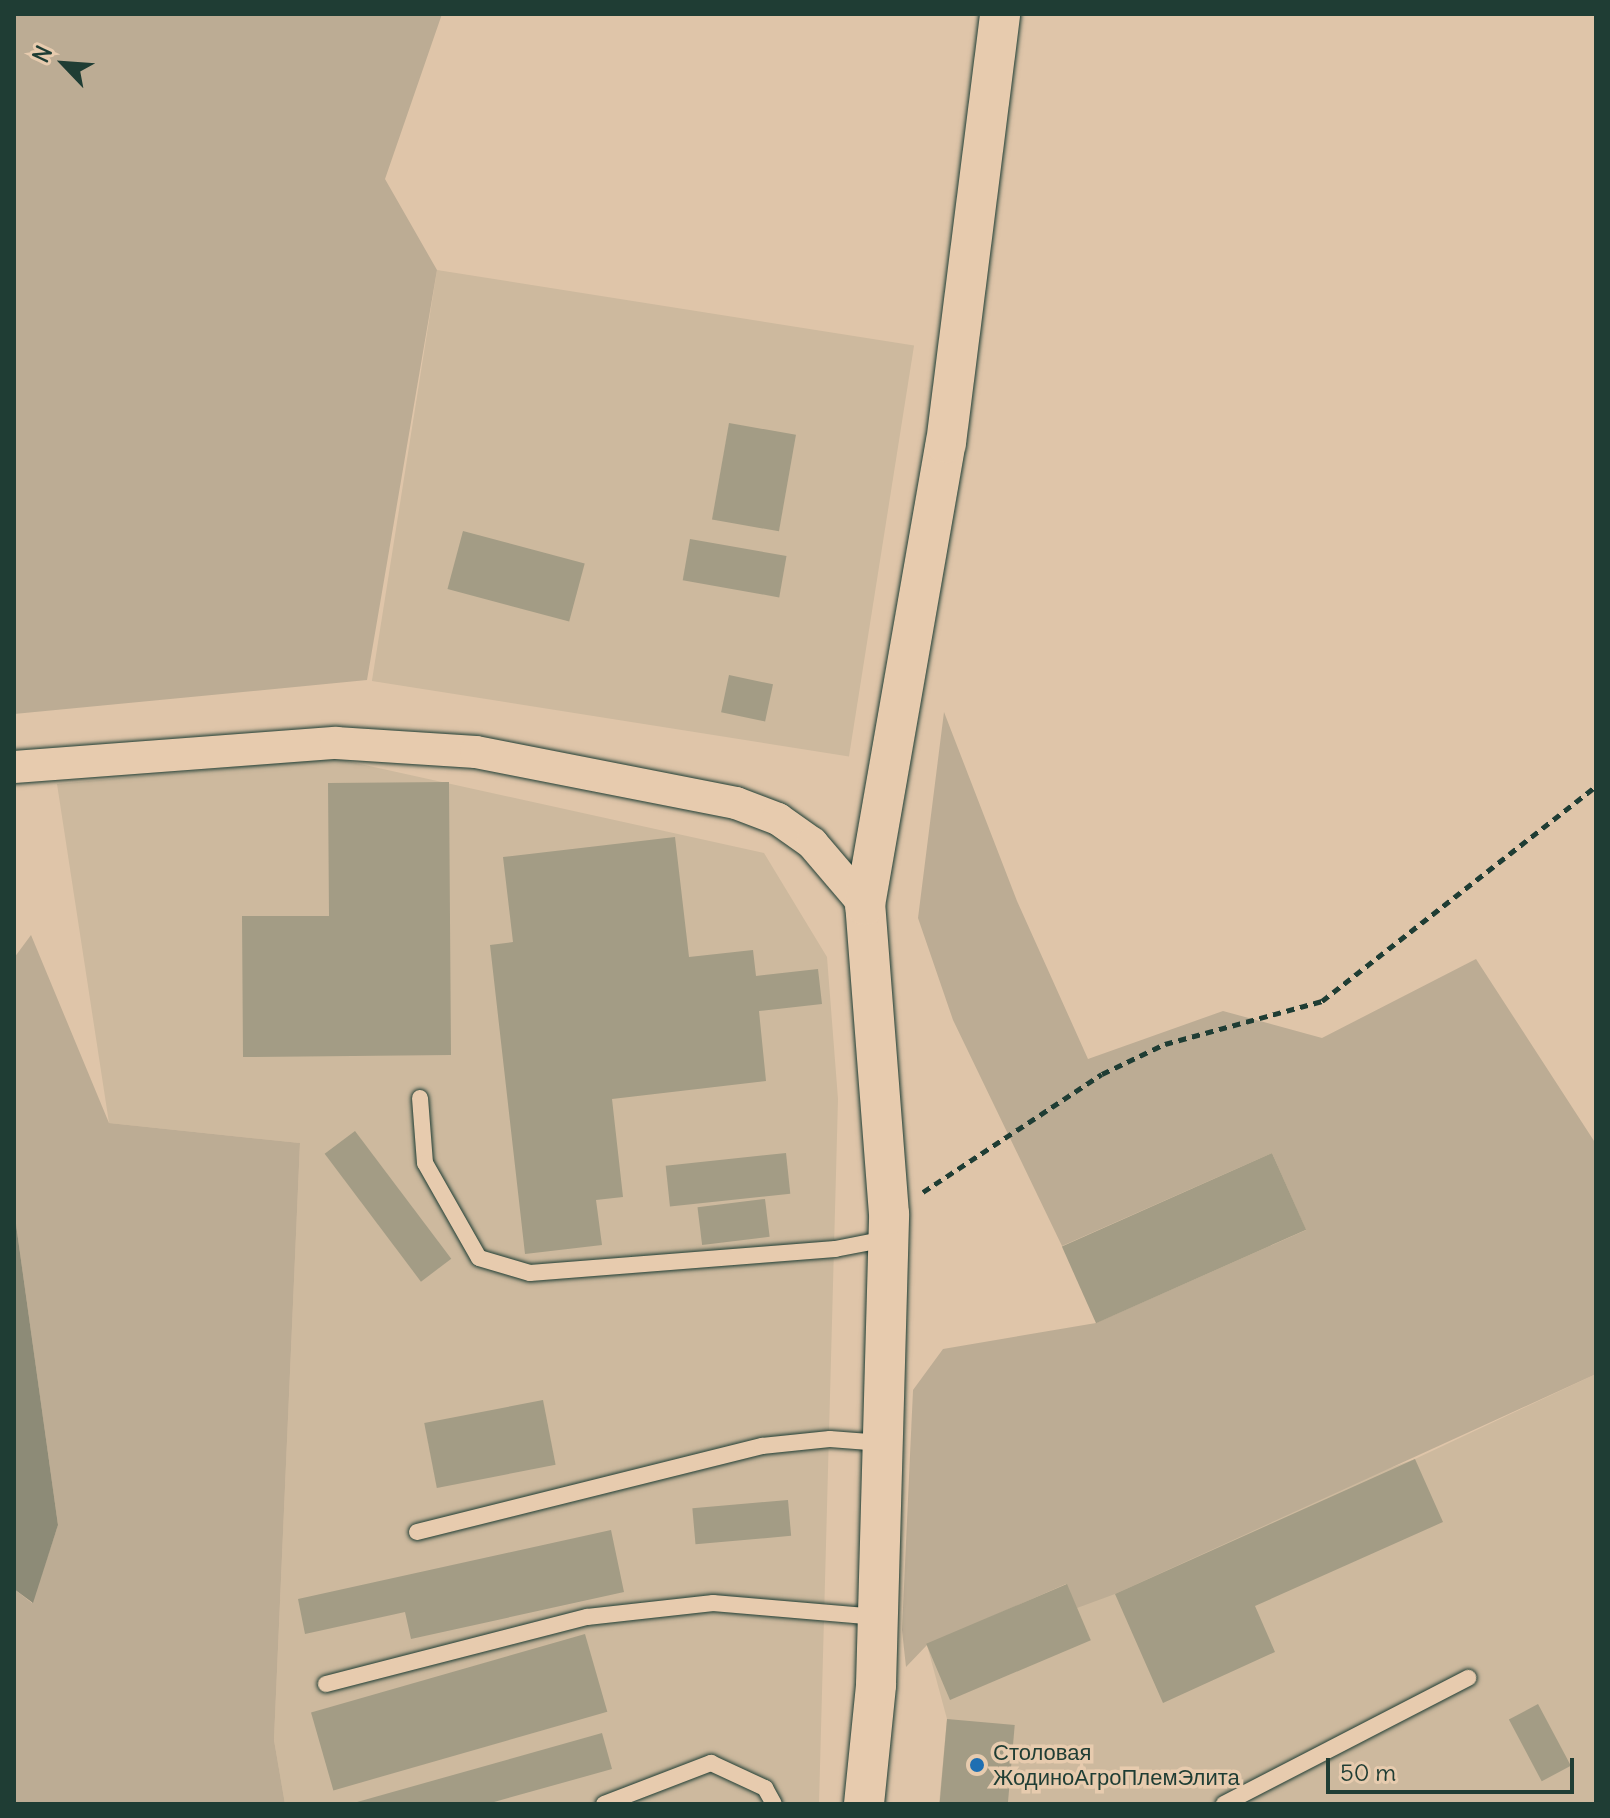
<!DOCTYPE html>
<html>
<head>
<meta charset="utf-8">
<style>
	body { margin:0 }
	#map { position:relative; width:1610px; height:1818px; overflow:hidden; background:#dfc5a9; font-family:Delius,sans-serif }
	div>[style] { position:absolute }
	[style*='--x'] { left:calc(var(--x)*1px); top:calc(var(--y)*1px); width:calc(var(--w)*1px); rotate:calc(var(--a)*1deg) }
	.built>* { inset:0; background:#cdb99e; transform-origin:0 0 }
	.green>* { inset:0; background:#bcac94 }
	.water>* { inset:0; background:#8d8b77 }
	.building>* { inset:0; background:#a39c85; transform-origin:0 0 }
	.path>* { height:5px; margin-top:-2.5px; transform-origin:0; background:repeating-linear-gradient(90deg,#1f3d34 0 8px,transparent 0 14px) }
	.roads { filter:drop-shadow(0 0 2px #1f3d34) drop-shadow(0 0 2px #1f3d34) }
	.service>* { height:16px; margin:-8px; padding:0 8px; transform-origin:8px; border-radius:8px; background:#e7cbae }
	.minor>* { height:32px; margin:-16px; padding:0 16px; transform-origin:16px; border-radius:16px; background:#e7cbae }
	.tertiary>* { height:40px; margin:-20px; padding:0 20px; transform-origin:20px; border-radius:20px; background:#e7cbae }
	.dots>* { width:22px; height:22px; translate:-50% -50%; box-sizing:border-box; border:4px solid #e7cbae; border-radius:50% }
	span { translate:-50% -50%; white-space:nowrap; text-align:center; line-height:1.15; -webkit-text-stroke:7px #e7cbae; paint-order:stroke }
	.poi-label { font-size:22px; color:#1f3d34 }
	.left { translate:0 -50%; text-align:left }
	.frame { position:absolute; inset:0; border:16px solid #1f3d34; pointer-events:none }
	.north { position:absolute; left:24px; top:24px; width:80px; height:80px; -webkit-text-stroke:6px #e7cbae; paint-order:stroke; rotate:295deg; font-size:22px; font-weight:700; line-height:32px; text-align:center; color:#1f3d34 }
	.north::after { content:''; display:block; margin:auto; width:28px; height:36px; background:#1f3d34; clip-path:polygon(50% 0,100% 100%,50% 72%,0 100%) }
	.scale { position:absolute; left:1326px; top:1758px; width:248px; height:36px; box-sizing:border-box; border:4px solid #1f3d34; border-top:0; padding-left:10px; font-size:24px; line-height:28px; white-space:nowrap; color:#1f3d34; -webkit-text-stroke:6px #e7cbae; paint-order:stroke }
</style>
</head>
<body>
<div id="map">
	<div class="built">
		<div style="left:437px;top:270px;width:483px;height:416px;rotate:9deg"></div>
		<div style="clip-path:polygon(333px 758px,764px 853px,827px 957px,838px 1099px,819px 1804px,285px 1804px,274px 1740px,300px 1143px,109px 1123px,57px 784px)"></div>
		<div style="clip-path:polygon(1596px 1374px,1596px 1804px,939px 1804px,947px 1719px,927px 1645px,1067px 1584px,1415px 1459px)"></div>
	</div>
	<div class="green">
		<div style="clip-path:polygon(14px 14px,442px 14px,385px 179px,437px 270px,367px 680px,14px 714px)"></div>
		<div style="clip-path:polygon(944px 712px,1017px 901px,1088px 1059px,1223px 1011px,1322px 1038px,1476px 959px,1596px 1144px,1596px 1374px,1115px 1594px,1077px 1608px,1066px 1584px,927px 1645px,906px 1667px,902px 1630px,913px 1390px,943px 1349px,1096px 1323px,1306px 1230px,1272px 1153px,1062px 1246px,953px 1020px,918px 918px)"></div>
		<div style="clip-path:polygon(31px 935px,109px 1123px,300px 1143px,274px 1740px,285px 1804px,14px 1804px,14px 1589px,32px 1603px,58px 1525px,14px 1210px,14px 958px)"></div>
	</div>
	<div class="water">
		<div style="clip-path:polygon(14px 1210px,58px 1525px,33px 1603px,14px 1589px)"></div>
	</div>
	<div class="building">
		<div style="left:729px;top:423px;width:68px;height:98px;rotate:10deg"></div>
		<div style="left:463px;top:531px;width:126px;height:60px;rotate:15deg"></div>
		<div style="left:690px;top:539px;width:98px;height:42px;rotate:10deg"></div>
		<div style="left:729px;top:675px;width:45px;height:38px;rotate:12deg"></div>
		<div style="clip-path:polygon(449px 782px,451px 1055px,243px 1057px,242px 916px,329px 916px,328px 783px)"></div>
		<div style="clip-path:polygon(675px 837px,689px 957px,753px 950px,756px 976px,818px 969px,822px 1004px,759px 1011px,766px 1081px,612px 1099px,623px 1197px,596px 1200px,602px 1245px,525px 1254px,490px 945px,513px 942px,503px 857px)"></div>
		<div style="left:355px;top:1131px;width:160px;height:38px;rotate:53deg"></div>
		<div style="left:786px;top:1153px;width:41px;height:121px;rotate:84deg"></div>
		<div style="left:1272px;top:1153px;width:84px;height:230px;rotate:66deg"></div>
		<div style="left:765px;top:1199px;width:38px;height:68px;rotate:83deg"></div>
		<div style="left:543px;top:1400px;width:66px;height:121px;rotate:79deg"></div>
		<div style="clip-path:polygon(1415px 1459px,1443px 1522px,1255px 1606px,1275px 1652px,1163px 1703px,1115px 1594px)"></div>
		<div style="left:788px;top:1500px;width:36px;height:96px;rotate:85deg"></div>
		<div style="clip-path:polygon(611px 1530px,624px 1592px,411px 1639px,405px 1612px,305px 1634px,298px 1599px)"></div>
		<div style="left:1067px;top:1584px;width:61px;height:153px;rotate:67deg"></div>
		<div style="left:585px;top:1634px;width:81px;height:285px;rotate:74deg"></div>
		<div style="left:1538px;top:1704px;width:70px;height:33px;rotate:62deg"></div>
		<div style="left:947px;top:1719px;width:68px;height:85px;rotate:5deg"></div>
		<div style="clip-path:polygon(602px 1733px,612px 1769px,487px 1804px,350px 1804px)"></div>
	</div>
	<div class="path">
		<div style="--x:923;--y:1192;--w:214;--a:-33.4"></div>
		<div style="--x:1102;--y:1074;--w:70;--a:-25.5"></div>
		<div style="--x:1165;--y:1044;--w:163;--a:-15.3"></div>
		<div style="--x:1322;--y:1001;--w:348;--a:-38.1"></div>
	</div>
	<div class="roads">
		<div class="service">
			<div style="--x:420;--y:1098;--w:65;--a:85.6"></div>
			<div style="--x:425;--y:1163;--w:109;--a:60.4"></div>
			<div style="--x:479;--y:1258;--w:53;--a:16.4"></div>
			<div style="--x:530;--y:1273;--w:306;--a:-4.5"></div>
			<div style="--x:835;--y:1249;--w:53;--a:-10.9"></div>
			<div style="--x:417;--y:1532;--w:356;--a:-14"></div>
			<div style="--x:762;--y:1446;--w:68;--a:-5.9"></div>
			<div style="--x:830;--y:1439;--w:52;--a:4.4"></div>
			<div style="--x:326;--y:1684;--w:269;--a:-14.4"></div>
			<div style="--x:587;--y:1617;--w:127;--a:-6.3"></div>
			<div style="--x:713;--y:1603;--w:165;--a:4.9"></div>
			<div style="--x:604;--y:1804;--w:115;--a:-21"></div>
			<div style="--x:711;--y:1763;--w:60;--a:24.8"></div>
			<div style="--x:765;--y:1788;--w:18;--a:61"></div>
			<div style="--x:1224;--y:1804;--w:275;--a:-27.3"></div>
		</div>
		<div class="minor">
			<div style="--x:14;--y:767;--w:323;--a:-4.3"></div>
			<div style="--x:336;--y:743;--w:140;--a:3.7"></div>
			<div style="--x:476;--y:752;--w:265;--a:11.1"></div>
			<div style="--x:736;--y:803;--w:45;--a:20.9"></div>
			<div style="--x:778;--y:819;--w:42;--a:35.2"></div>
			<div style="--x:812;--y:843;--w:82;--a:49.5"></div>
		</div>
		<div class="tertiary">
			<div style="--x:864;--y:1804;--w:120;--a:-84.2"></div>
			<div style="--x:876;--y:1685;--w:471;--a:-88.4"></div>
			<div style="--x:889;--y:1214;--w:310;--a:-94.4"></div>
			<div style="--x:865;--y:905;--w:469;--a:-80.1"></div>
			<div style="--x:946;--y:443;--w:432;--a:-82.8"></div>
		</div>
	</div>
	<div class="dots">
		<div style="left:977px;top:1765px;background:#1f6fb2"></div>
	</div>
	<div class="poi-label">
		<span class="left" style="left:993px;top:1765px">Столовая<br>ЖодиноАгроПлемЭлита</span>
	</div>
	<div class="frame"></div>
	<div class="north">N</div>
	<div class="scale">50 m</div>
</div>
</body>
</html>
